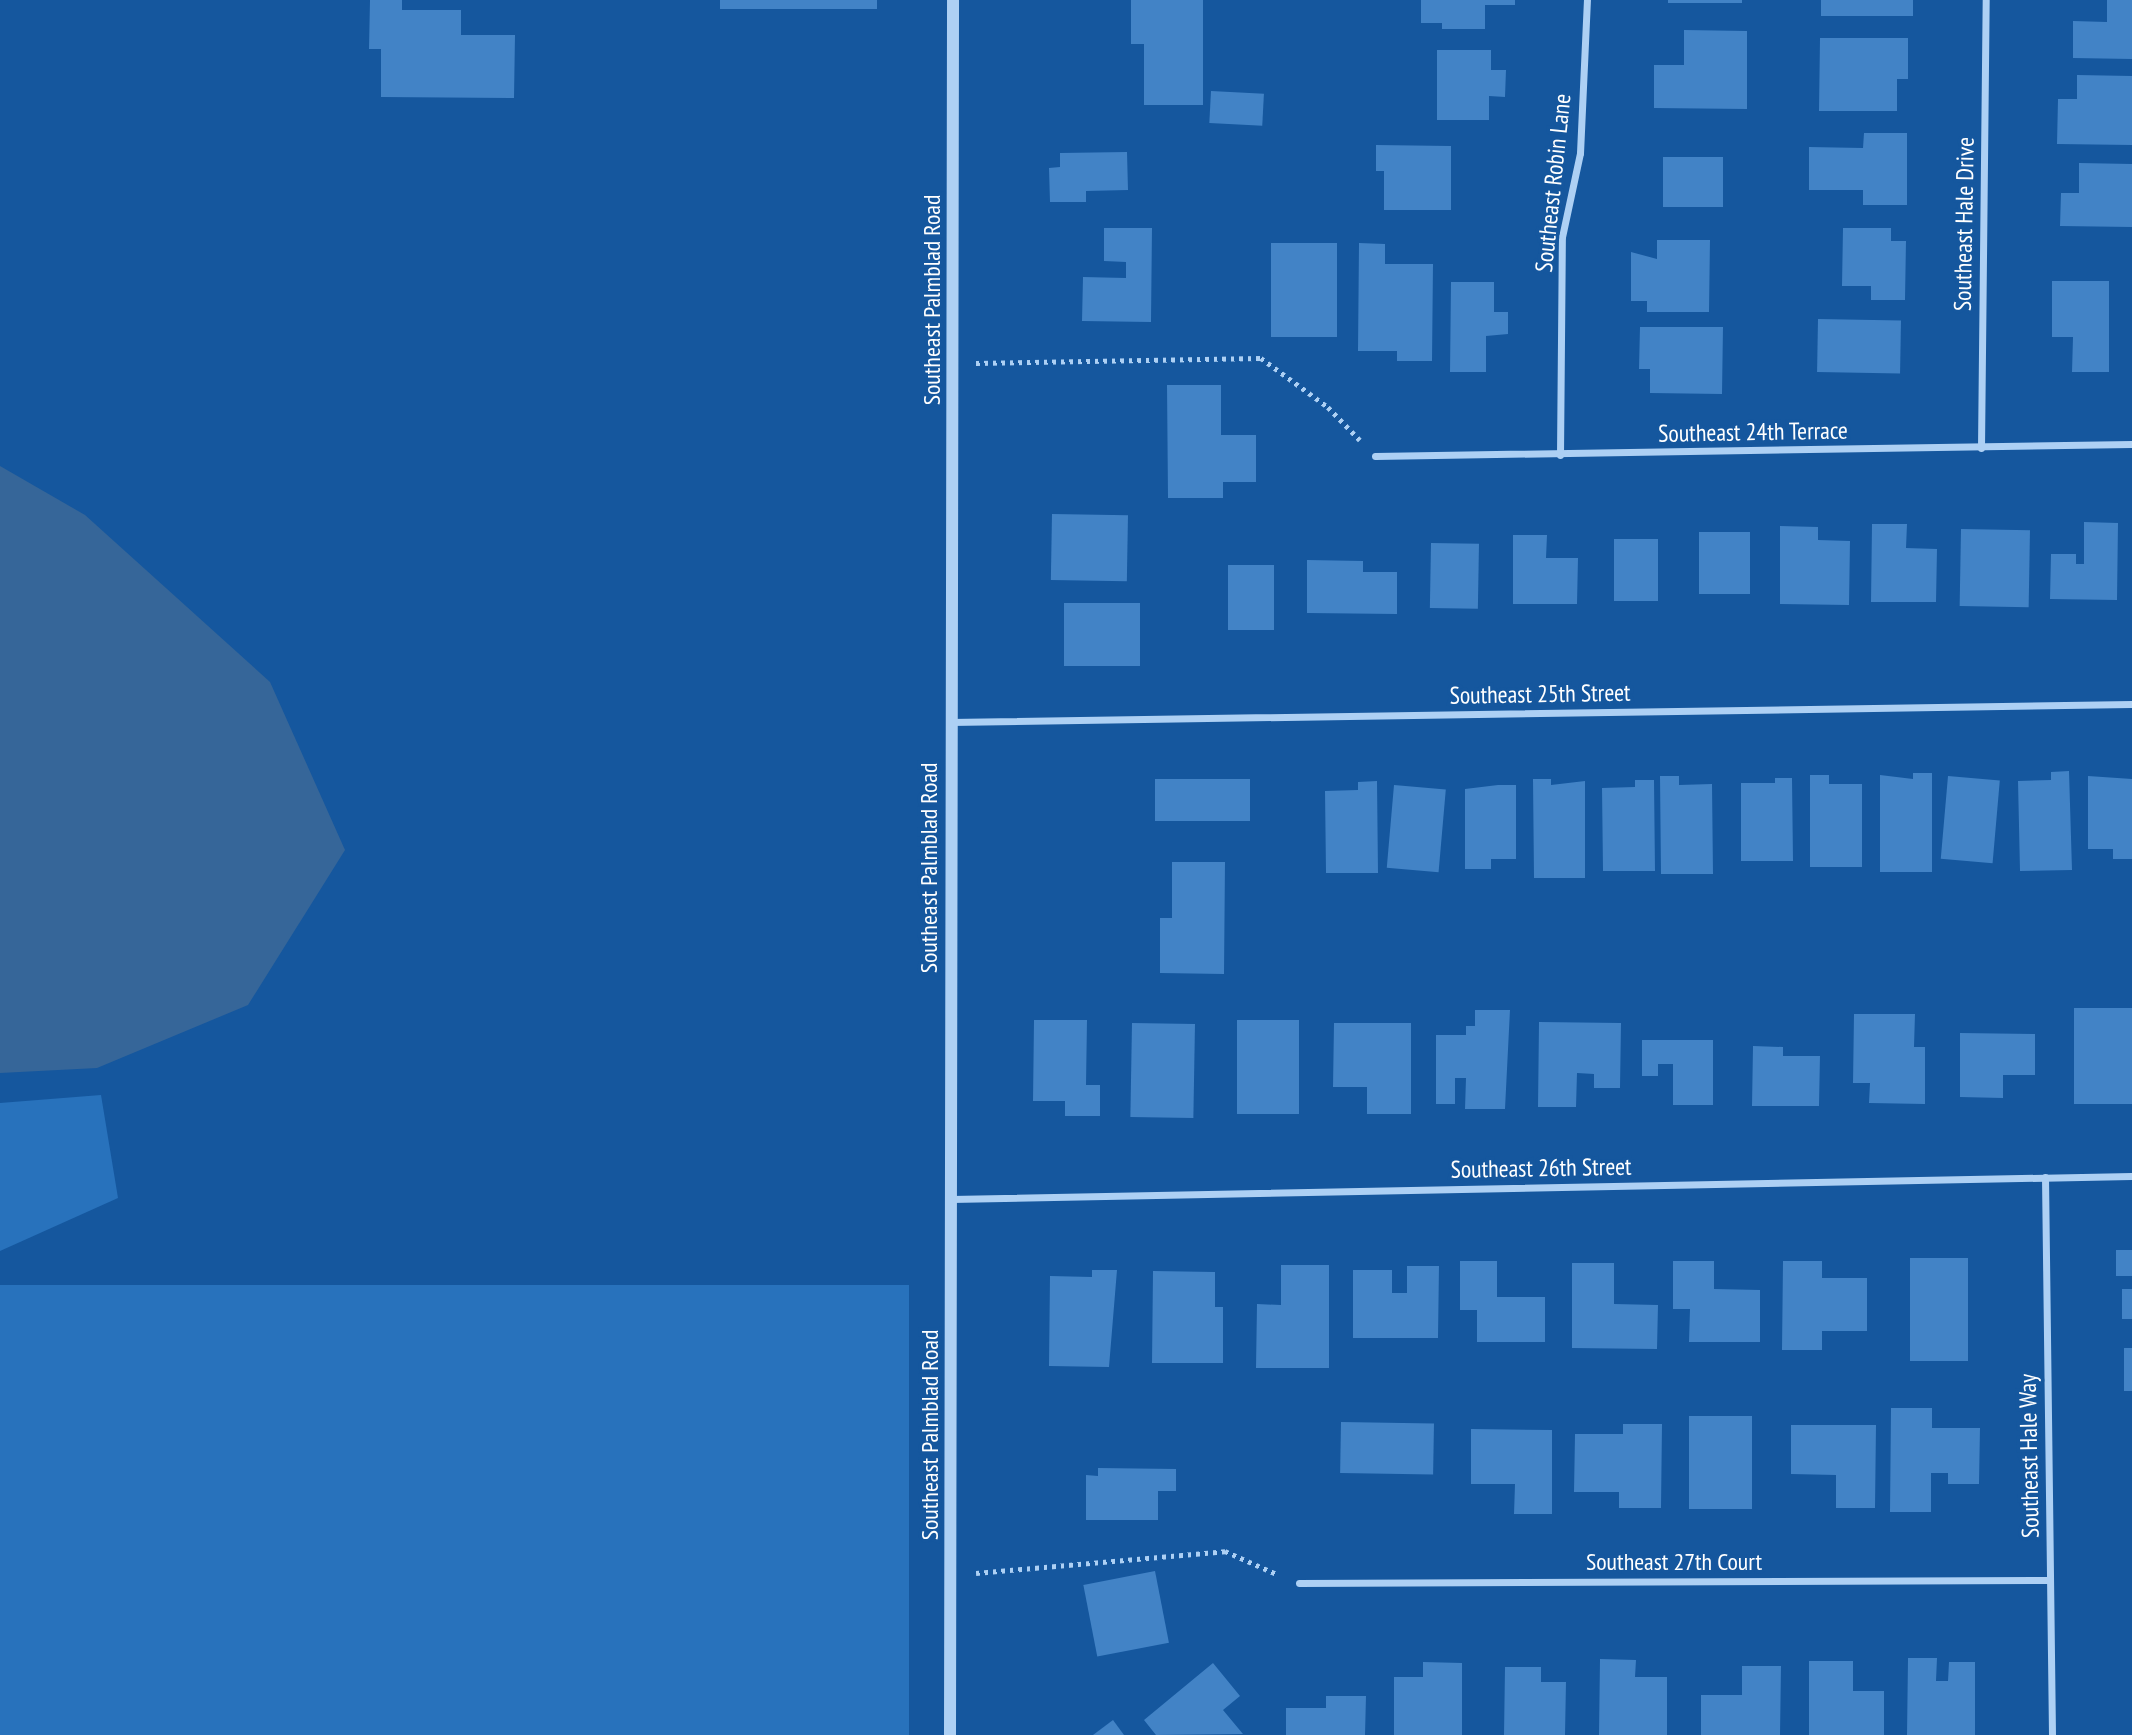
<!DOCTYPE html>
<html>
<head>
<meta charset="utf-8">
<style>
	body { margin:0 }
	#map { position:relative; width:2132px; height:1735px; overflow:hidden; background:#15579e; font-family:"PT Sans Narrow",sans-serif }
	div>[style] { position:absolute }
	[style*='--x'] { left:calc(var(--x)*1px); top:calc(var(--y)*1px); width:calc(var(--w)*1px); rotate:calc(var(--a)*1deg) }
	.green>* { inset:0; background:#2872bc; transform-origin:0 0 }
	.water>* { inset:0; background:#366699 }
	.building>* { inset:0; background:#4283c6; transform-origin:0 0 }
	.path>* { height:4.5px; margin-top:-2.25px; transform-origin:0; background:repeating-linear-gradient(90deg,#add0f4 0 3.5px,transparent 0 8.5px) }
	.minor>* { height:7px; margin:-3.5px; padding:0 3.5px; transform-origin:3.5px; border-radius:3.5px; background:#add0f4 }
	.tertiary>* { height:12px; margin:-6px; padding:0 6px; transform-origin:6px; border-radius:6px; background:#add0f4 }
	span { translate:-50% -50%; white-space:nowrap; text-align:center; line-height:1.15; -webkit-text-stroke:7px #15579e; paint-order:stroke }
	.street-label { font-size:24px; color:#fff }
</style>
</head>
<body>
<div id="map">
	<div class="green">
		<div style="clip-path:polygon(101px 1095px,118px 1198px,0 1251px,0 1103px)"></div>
		<div style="left:909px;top:1285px;width:450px;height:910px;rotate:90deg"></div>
	</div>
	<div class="water">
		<div style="clip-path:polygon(0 466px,85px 515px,270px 682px,345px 850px,248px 1005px,97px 1068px,0 1073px)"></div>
	</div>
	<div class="building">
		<div style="clip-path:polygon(370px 0,402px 0,402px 10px,461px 10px,461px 35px,515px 35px,514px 98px,381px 97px,381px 49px,369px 49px)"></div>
		<div style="left:720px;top:0;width:157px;height:9px"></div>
		<div style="clip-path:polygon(1131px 0,1203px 0,1203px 105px,1144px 105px,1144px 44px,1131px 44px)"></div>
		<div style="clip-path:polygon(1421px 0,1515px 0,1515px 5px,1485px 5px,1485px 29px,1442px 29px,1442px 23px,1421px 23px)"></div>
		<div style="left:1668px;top:0;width:74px;height:3px"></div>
		<div style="left:1821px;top:0;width:92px;height:16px"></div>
		<div style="clip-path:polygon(2107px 0,2132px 0,2132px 59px,2073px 58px,2073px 21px,2107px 22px)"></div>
		<div style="clip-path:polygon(1684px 30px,1747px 31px,1747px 109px,1654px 108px,1654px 65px,1684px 65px)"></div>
		<div style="clip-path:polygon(1820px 38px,1908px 38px,1908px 79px,1897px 79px,1897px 111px,1819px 111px)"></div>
		<div style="clip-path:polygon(1437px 50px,1491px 50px,1491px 70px,1506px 70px,1505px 97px,1489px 96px,1489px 120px,1437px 120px)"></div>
		<div style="clip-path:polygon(2077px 75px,2132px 76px,2132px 145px,2057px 144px,2058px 99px,2077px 99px)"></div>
		<div style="left:1211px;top:91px;width:53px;height:32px;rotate:3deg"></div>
		<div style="clip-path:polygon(1864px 133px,1907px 133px,1907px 205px,1863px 205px,1863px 190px,1809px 190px,1809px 147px,1863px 148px)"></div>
		<div style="clip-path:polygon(1376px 145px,1451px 146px,1451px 210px,1384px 210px,1384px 171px,1376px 171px)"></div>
		<div style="clip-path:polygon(1127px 152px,1128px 190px,1086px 191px,1086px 202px,1050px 202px,1049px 168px,1060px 167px,1060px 153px)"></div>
		<div style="left:1663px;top:157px;width:60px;height:50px"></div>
		<div style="clip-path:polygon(2079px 163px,2132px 164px,2132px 227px,2060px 226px,2061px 193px,2079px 193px)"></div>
		<div style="clip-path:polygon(1104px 228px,1152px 228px,1151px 322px,1082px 321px,1083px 277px,1126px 278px,1126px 262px,1104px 261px)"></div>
		<div style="clip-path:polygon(1843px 228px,1891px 228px,1891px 241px,1906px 241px,1905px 300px,1871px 300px,1871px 286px,1842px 286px)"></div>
		<div style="clip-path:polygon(1657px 240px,1710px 240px,1709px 312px,1647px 312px,1647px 301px,1631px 301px,1631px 252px,1657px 259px)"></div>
		<div style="left:1271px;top:243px;width:66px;height:94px"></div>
		<div style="clip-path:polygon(1359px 243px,1385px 244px,1385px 264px,1433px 264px,1432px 361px,1397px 361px,1397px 351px,1358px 351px)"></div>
		<div style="clip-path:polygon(2052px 281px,2109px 281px,2109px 372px,2072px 372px,2073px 337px,2052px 337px)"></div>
		<div style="clip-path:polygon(1451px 282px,1494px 282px,1494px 312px,1508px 312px,1508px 334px,1486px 336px,1486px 372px,1450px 372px)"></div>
		<div style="left:1818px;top:319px;width:83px;height:53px;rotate:1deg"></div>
		<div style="clip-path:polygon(1640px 327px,1723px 327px,1722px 394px,1650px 393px,1650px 369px,1639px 369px)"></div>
		<div style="clip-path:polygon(1167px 385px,1221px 385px,1221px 435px,1256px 435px,1256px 482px,1223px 482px,1223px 498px,1168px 498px)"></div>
		<div style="left:1052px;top:514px;width:76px;height:66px;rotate:1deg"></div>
		<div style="clip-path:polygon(2084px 522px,2118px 523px,2117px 600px,2050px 599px,2051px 554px,2076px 554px,2076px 564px,2084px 564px)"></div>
		<div style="clip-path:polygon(1872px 524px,1907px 524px,1906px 548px,1937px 549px,1936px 602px,1871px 602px)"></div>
		<div style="clip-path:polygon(1780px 526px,1818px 527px,1818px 540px,1850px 541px,1849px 605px,1780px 604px)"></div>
		<div style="left:1961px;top:529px;width:69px;height:77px;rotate:1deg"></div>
		<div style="left:1699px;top:532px;width:51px;height:62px"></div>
		<div style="clip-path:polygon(1513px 535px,1547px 535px,1546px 558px,1578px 558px,1577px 604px,1513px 604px)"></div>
		<div style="left:1614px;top:539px;width:44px;height:62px"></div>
		<div style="left:1431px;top:543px;width:48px;height:65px;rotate:1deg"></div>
		<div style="clip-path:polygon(1307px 560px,1363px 561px,1363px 572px,1397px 572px,1397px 614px,1307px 613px)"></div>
		<div style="left:1228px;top:565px;width:46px;height:65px"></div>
		<div style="left:1064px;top:603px;width:76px;height:63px"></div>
		<div style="clip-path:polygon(2069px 771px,2072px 870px,2020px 871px,2018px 781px,2051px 780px,2051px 772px)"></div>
		<div style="clip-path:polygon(1913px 773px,1932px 773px,1932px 872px,1880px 872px,1880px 775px,1913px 779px)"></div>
		<div style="clip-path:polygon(1810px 775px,1829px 775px,1829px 784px,1862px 784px,1862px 867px,1810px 867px)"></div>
		<div style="clip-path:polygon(1660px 776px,1679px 776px,1679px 785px,1712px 784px,1713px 874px,1661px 874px)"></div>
		<div style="left:1948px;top:776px;width:52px;height:83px;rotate:5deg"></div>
		<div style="clip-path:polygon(2088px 776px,2132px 779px,2132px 859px,2113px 859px,2113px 849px,2088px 849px)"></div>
		<div style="clip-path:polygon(1775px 778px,1792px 778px,1793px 861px,1741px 861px,1741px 783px,1775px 783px)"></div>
		<div style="left:1250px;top:779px;width:42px;height:95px;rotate:90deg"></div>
		<div style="clip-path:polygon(1533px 779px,1551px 779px,1551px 785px,1585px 781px,1585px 878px,1534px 878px)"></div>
		<div style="clip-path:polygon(1635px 780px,1654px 780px,1655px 871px,1603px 871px,1602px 788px,1635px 787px)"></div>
		<div style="clip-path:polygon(1377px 781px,1378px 873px,1326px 873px,1325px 791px,1358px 790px,1358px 782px)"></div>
		<div style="left:1394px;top:785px;width:52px;height:83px;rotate:5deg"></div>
		<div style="clip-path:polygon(1498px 785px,1516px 785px,1516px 859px,1491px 859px,1491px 869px,1465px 869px,1465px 789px)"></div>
		<div style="clip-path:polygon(1172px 862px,1225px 862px,1224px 974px,1160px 973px,1160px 918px,1172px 918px)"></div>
		<div style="left:2074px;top:1008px;width:58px;height:96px"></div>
		<div style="clip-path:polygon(1475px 1010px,1510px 1010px,1505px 1109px,1465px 1109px,1466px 1078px,1455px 1078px,1455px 1104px,1436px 1104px,1436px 1035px,1466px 1035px,1466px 1026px,1475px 1026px)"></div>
		<div style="clip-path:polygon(1854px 1014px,1915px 1014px,1914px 1047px,1925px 1047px,1925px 1104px,1869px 1103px,1870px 1083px,1853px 1083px)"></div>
		<div style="clip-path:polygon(1034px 1020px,1087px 1020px,1086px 1085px,1100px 1085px,1100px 1116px,1065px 1116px,1065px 1101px,1033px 1101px)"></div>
		<div style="left:1237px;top:1020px;width:62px;height:94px"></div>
		<div style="clip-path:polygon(1539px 1022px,1621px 1023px,1620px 1088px,1594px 1088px,1594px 1074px,1577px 1073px,1576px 1107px,1538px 1107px)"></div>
		<div style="left:1132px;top:1023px;width:63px;height:94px;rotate:1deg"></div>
		<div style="clip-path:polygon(1334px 1023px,1411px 1023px,1411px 1114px,1367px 1114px,1367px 1087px,1333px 1087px)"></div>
		<div style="clip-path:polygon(1960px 1033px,2035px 1034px,2035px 1075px,2003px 1075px,2003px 1098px,1960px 1097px)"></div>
		<div style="clip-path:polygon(1642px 1040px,1713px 1040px,1713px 1105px,1673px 1105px,1673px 1064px,1658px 1064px,1658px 1076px,1642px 1076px)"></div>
		<div style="clip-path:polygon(1753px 1046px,1783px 1047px,1783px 1056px,1820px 1056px,1819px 1106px,1752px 1106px)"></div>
		<div style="left:2116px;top:1250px;width:16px;height:26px"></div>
		<div style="left:1910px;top:1258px;width:58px;height:103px"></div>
		<div style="clip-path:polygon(1460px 1261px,1497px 1261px,1497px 1297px,1545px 1297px,1545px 1342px,1477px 1342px,1477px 1310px,1460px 1310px)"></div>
		<div style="clip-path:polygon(1673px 1261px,1714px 1261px,1714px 1289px,1760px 1290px,1760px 1342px,1689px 1342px,1690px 1309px,1673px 1309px)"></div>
		<div style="clip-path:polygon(1783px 1261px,1822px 1261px,1822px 1278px,1867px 1278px,1867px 1331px,1822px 1331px,1822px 1350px,1782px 1350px)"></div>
		<div style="clip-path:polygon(1572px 1263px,1614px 1263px,1614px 1304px,1658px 1305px,1657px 1349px,1572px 1348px)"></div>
		<div style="clip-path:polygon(1281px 1265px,1329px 1265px,1329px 1368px,1256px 1368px,1257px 1304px,1281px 1305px)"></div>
		<div style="clip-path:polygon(1407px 1266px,1439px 1266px,1438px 1338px,1353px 1338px,1353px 1270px,1392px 1270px,1392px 1293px,1407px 1293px)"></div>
		<div style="clip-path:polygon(1092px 1270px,1117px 1270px,1109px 1367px,1049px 1366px,1050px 1276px,1092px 1277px)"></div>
		<div style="clip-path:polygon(1153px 1271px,1215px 1272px,1215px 1307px,1223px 1307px,1223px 1363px,1152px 1363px)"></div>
		<div style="left:2122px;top:1289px;width:10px;height:30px"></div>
		<div style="left:2124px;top:1348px;width:8px;height:43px"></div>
		<div style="clip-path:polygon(1891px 1408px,1932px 1408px,1932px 1428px,1980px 1428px,1979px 1484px,1948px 1484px,1948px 1473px,1931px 1473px,1931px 1512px,1890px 1512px)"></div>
		<div style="left:1689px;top:1416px;width:63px;height:93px"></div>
		<div style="left:1341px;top:1422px;width:93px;height:51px;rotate:1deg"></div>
		<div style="clip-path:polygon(1623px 1424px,1662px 1424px,1661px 1508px,1619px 1508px,1619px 1492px,1574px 1492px,1575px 1434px,1623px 1434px)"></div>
		<div style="clip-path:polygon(1791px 1425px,1876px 1425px,1875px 1508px,1836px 1508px,1836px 1475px,1791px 1474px)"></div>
		<div style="clip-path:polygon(1471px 1429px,1552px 1430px,1552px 1514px,1514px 1514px,1515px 1484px,1471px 1484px)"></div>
		<div style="clip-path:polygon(1098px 1468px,1176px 1469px,1176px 1491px,1158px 1491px,1158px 1520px,1086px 1520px,1086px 1475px,1098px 1476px)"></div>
		<div style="left:1155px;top:1571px;width:73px;height:73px;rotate:79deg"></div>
		<div style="clip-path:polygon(1908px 1658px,1937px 1658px,1936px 1681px,1948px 1681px,1949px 1662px,1975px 1662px,1975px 1735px,1907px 1735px)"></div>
		<div style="clip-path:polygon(1600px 1659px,1636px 1660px,1635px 1677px,1667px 1677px,1667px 1735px,1599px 1735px)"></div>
		<div style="clip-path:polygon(1809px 1661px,1853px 1661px,1853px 1691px,1884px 1691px,1884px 1735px,1809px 1735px)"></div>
		<div style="clip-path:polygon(1423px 1662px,1462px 1663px,1462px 1735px,1394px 1735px,1394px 1677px,1423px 1677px)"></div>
		<div style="clip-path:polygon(1213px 1663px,1240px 1696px,1223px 1710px,1243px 1734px,1156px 1735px,1144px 1720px)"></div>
		<div style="clip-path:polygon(1742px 1666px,1781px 1666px,1780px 1735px,1701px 1735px,1701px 1695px,1742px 1695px)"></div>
		<div style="clip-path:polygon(1505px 1667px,1541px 1667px,1541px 1682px,1566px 1682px,1565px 1735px,1504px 1735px)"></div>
		<div style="clip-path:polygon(1326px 1696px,1366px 1696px,1365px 1735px,1286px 1735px,1286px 1708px,1326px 1708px)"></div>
		<div style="clip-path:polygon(1113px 1720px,1124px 1735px,1093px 1735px)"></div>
	</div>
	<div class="path">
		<div style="--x:976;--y:363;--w:285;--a:-1"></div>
		<div style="--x:1261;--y:358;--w:83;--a:36.2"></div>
		<div style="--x:1328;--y:407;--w:46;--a:45.9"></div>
		<div style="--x:976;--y:1573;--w:250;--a:-5"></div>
		<div style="--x:1225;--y:1551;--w:59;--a:24"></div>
	</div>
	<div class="minor">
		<div style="--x:1981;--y:448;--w:448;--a:-89.4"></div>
		<div style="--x:1560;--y:455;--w:218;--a:-89.5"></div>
		<div style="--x:1562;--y:237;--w:86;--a:-77.9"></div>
		<div style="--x:1580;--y:153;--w:153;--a:-87.4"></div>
		<div style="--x:1375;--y:456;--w:757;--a:-0.91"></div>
		<div style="--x:950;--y:722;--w:1182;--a:-0.87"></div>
		<div style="--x:2045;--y:1177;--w:558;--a:89.28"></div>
		<div style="--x:951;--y:1199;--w:1181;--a:-1.12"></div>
		<div style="--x:1299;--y:1583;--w:751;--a:-0.23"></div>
	</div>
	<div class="tertiary">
		<div style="--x:950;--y:1735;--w:1735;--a:-89.9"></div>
	</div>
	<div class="street-label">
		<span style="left:1553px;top:183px;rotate:-84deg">Southeast Robin Lane</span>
		<span style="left:1964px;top:224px;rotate:-89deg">Southeast Hale Drive</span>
		<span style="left:932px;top:300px;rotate:-90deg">Southeast Palmblad Road</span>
		<span style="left:1753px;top:432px;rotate:-1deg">Southeast 24th Terrace</span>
		<span style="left:1540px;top:694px;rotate:-1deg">Southeast 25th Street</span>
		<span style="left:929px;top:868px;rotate:-90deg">Southeast Palmblad Road</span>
		<span style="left:1541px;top:1168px;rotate:-1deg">Southeast 26th Street</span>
		<span style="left:930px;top:1435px;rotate:-90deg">Southeast Palmblad Road</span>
		<span style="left:2029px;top:1456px;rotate:-91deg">Southeast Hale Way</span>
		<span style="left:1674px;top:1562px">Southeast 27th Court</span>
	</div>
</div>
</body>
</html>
